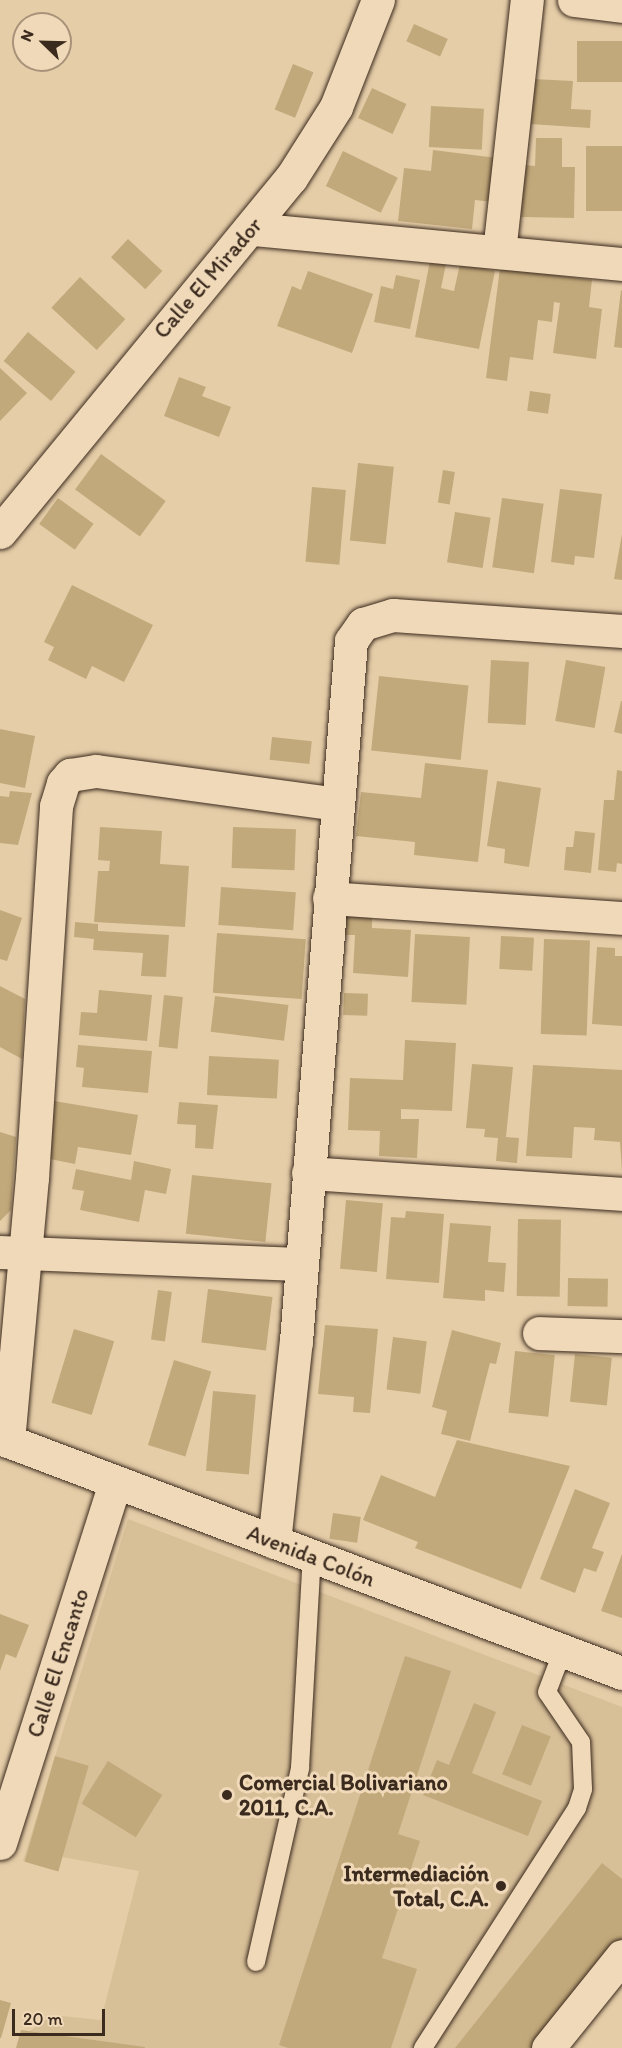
<!DOCTYPE html>
<html>
<head>
<meta charset="utf-8">
<style>
	body { margin:0 }
	#map { position:relative; width:622px; height:2048px; overflow:hidden; background:#e5cda8; font-family:Itim,sans-serif }
	div>[style] { position:absolute }
	[style*='--x'] { left:calc(var(--x)*1px); top:calc(var(--y)*1px); width:calc(var(--w)*1px); rotate:calc(var(--a)*1deg) }
	.built>* { inset:0; background:#d7bf98 }
	.building>* { inset:0; background:#c2a97b; transform-origin:0 0 }
	.roads { filter:drop-shadow(0 0 2px #3b2a1e) drop-shadow(0 0 2px #3b2a1e) }
	.lane>* { height:18px; margin:-9px; padding:0 9px; transform-origin:9px; border-radius:9px; background:#f0d9b8 }
	.street>* { height:33px; margin:-16.5px; padding:0 16.5px; transform-origin:16.5px; border-radius:16.5px; background:#f0d9b8 }
	.dots>* { width:16px; height:16px; translate:-50% -50%; box-sizing:border-box; border:3px solid #f0d9b8; border-radius:50% }
	span { translate:-50% -50%; white-space:nowrap; text-align:center; line-height:1.15; -webkit-text-stroke:6px #f0d9b8; paint-order:stroke }
	.street-label { font-size:22px; color:#3b2a1e }
	.poi-label { font-size:22px; color:#3b2a1e; font-weight:700 }
	.left { translate:0 -50%; text-align:left }
	.right { translate:-100% -50%; text-align:right }
	.north { position:absolute; left:12px; top:12px; width:60px; height:60px; box-sizing:border-box; background:#f0d9b8; border:2px solid #a8937a; border-radius:50%; rotate:293deg; font-size:16px; font-weight:700; line-height:24px; text-align:center; color:#3b2a1e }
	.north::after { content:''; display:block; margin:auto; width:21px; height:27px; background:#3b2a1e; clip-path:polygon(50% 0,100% 100%,50% 72%,0 100%) }
	.scale { position:absolute; left:12px; top:2009px; width:93px; height:27px; box-sizing:border-box; border:3px solid #3b2a1e; border-top:0; padding-left:8px; font-size:18px; line-height:21px; white-space:nowrap; color:#3b2a1e; -webkit-text-stroke:4px #f0d9b8; paint-order:stroke }
</style>
</head>
<body>
<div id="map">
	<div class="built">
		<div style="clip-path:polygon(128px 1519px,622px 1707px,622px 1938px,535px 2048px,147px 2048px,30px 2031px,52px 2015px,101px 2020px,139px 1871px,62px 1857px,58px 1871px,23px 1861px)"></div>
	</div>
	<div class="building">
		<div style="left:414px;top:24px;width:37px;height:19px;rotate:24deg"></div>
		<div style="left:577px;top:41px;width:45px;height:41px"></div>
		<div style="left:293px;top:64px;width:22px;height:49px;rotate:22deg"></div>
		<div style="clip-path:polygon(533px 79px,573px 81px,571px 109px,591px 110px,590px 128px,530px 124px)"></div>
		<div style="left:372px;top:88px;width:38px;height:33px;rotate:25deg"></div>
		<div style="left:431px;top:106px;width:53px;height:41px;rotate:3deg"></div>
		<div style="clip-path:polygon(536px 138px,562px 138px,562px 167px,575px 167px,574px 218px,521px 217px,523px 165px,535px 166px)"></div>
		<div style="left:622px;top:146px;width:65px;height:36px;rotate:90deg"></div>
		<div style="clip-path:polygon(433px 150px,497px 158px,493px 202px,475px 200px,472px 229px,398px 221px,404px 168px,431px 171px)"></div>
		<div style="left:343px;top:151px;width:61px;height:39px;rotate:26deg"></div>
		<div style="left:128px;top:239px;width:47px;height:25px;rotate:43deg"></div>
		<div style="clip-path:polygon(430px 261px,446px 264px,441px 288px,454px 291px,460px 264px,495px 271px,479px 349px,415px 337px)"></div>
		<div style="clip-path:polygon(500px 268px,592px 280px,589px 307px,602px 309px,596px 359px,553px 353px,560px 303px,554px 302px,552px 322px,538px 320px,533px 360px,510px 357px,507px 381px,486px 378px)"></div>
		<div style="clip-path:polygon(308px 271px,373px 294px,352px 353px,277px 326px,292px 286px,301px 290px)"></div>
		<div style="clip-path:polygon(396px 275px,420px 280px,410px 329px,374px 322px,381px 286px,393px 289px)"></div>
		<div style="left:80px;top:277px;width:62px;height:42px;rotate:43deg"></div>
		<div style="clip-path:polygon(621px 290px,622px 291px,622px 348px,614px 347px)"></div>
		<div style="left:28px;top:332px;width:62px;height:38px;rotate:40deg"></div>
		<div style="clip-path:polygon(0 368px,27px 393px,0 421px)"></div>
		<div style="clip-path:polygon(179px 377px,206px 387px,202px 396px,231px 407px,219px 437px,164px 416px)"></div>
		<div style="left:530px;top:391px;width:21px;height:20px;rotate:8deg"></div>
		<div style="left:101px;top:454px;width:80px;height:44px;rotate:36deg"></div>
		<div style="left:358px;top:463px;width:36px;height:78px;rotate:6deg"></div>
		<div style="left:443px;top:470px;width:12px;height:33px;rotate:9deg"></div>
		<div style="left:312px;top:487px;width:34px;height:75px;rotate:5deg"></div>
		<div style="clip-path:polygon(560px 489px,602px 494px,594px 558px,575px 556px,574px 565px,551px 562px)"></div>
		<div style="left:58px;top:498px;width:44px;height:32px;rotate:36deg"></div>
		<div style="left:502px;top:498px;width:42px;height:70px;rotate:8deg"></div>
		<div style="left:455px;top:512px;width:36px;height:51px;rotate:9deg"></div>
		<div style="clip-path:polygon(622px 534px,622px 580px,614px 579px)"></div>
		<div style="clip-path:polygon(72px 585px,153px 625px,124px 682px,92px 666px,86px 679px,48px 660px,54px 647px,44px 642px)"></div>
		<div style="left:491px;top:660px;width:38px;height:63px;rotate:3deg"></div>
		<div style="left:566px;top:660px;width:40px;height:62px;rotate:10deg"></div>
		<div style="left:379px;top:676px;width:90px;height:75px;rotate:6deg"></div>
		<div style="clip-path:polygon(621px 701px,622px 701px,622px 734px,614px 732px)"></div>
		<div style="clip-path:polygon(0 729px,35px 736px,25px 788px,0 783px)"></div>
		<div style="left:272px;top:737px;width:40px;height:23px;rotate:6deg"></div>
		<div style="clip-path:polygon(425px 763px,488px 770px,478px 862px,414px 855px,415px 842px,356px 836px,361px 792px,421px 798px)"></div>
		<div style="clip-path:polygon(617px 770px,622px 771px,622px 864px,617px 863px,616px 872px,598px 870px,604px 800px,614px 800px)"></div>
		<div style="clip-path:polygon(497px 781px,541px 788px,529px 867px,504px 863px,505px 849px,487px 846px)"></div>
		<div style="clip-path:polygon(10px 791px,32px 793px,18px 845px,0 843px,0 796px,9px 797px)"></div>
		<div style="clip-path:polygon(100px 827px,162px 831px,160px 864px,189px 866px,185px 927px,94px 922px,98px 871px,109px 871px,110px 861px,98px 860px)"></div>
		<div style="left:233px;top:827px;width:63px;height:41px;rotate:2deg"></div>
		<div style="clip-path:polygon(575px 831px,595px 833px,591px 873px,564px 870px,566px 847px,573px 847px)"></div>
		<div style="left:221px;top:887px;width:75px;height:38px;rotate:4deg"></div>
		<div style="clip-path:polygon(0 910px,22px 918px,7px 961px,0 959px)"></div>
		<div style="clip-path:polygon(346px 910px,372px 912px,372px 928px,411px 930px,408px 977px,353px 973px,355px 935px,345px 935px)"></div>
		<div style="clip-path:polygon(75px 922px,98px 924px,98px 931px,169px 935px,166px 977px,141px 976px,143px 953px,93px 950px,94px 939px,74px 937px)"></div>
		<div style="left:217px;top:933px;width:89px;height:60px;rotate:4deg"></div>
		<div style="left:415px;top:934px;width:55px;height:68px;rotate:3deg"></div>
		<div style="left:501px;top:936px;width:33px;height:33px;rotate:3deg"></div>
		<div style="left:544px;top:939px;width:46px;height:95px;rotate:2deg"></div>
		<div style="clip-path:polygon(597px 947px,615px 948px,615px 956px,622px 956px,622px 1026px,592px 1024px)"></div>
		<div style="clip-path:polygon(0 986px,25px 999px,22px 1059px,0 1047px)"></div>
		<div style="clip-path:polygon(99px 990px,152px 995px,147px 1041px,79px 1035px,81px 1012px,97px 1013px)"></div>
		<div style="left:344px;top:993px;width:24px;height:22px;rotate:2deg"></div>
		<div style="left:164px;top:995px;width:19px;height:52px;rotate:6deg"></div>
		<div style="left:215px;top:996px;width:74px;height:36px;rotate:7deg"></div>
		<div style="clip-path:polygon(405px 1040px,456px 1043px,452px 1111px,401px 1109px,401px 1119px,419px 1119px,417px 1158px,379px 1156px,380px 1131px,348px 1130px,350px 1078px,403px 1080px)"></div>
		<div style="clip-path:polygon(78px 1045px,152px 1051px,148px 1093px,82px 1087px,84px 1068px,76px 1067px)"></div>
		<div style="left:209px;top:1056px;width:70px;height:39px;rotate:3deg"></div>
		<div style="clip-path:polygon(472px 1064px,513px 1067px,506px 1137px,519px 1138px,517px 1163px,496px 1161px,498px 1138px,484px 1137px,485px 1129px,466px 1128px)"></div>
		<div style="clip-path:polygon(533px 1065px,622px 1070px,622px 1172px,620px 1142px,594px 1140px,595px 1128px,574px 1127px,572px 1158px,526px 1156px)"></div>
		<div style="clip-path:polygon(54px 1101px,138px 1115px,131px 1155px,78px 1147px,75px 1164px,50px 1159px)"></div>
		<div style="clip-path:polygon(179px 1102px,218px 1105px,213px 1149px,195px 1148px,196px 1125px,177px 1124px)"></div>
		<div style="clip-path:polygon(0 1132px,16px 1137px,11px 1210px,0 1221px)"></div>
		<div style="clip-path:polygon(134px 1161px,171px 1169px,166px 1194px,145px 1190px,139px 1222px,80px 1210px,84px 1191px,72px 1189px,76px 1169px,131px 1180px)"></div>
		<div style="left:192px;top:1175px;width:80px;height:59px;rotate:6deg"></div>
		<div style="left:346px;top:1200px;width:37px;height:69px;rotate:5deg"></div>
		<div style="clip-path:polygon(406px 1211px,444px 1214px,439px 1283px,386px 1279px,391px 1217px,405px 1218px)"></div>
		<div style="left:518px;top:1219px;width:43px;height:77px;rotate:1deg"></div>
		<div style="clip-path:polygon(450px 1223px,491px 1226px,488px 1262px,506px 1263px,504px 1292px,485px 1290px,485px 1301px,443px 1298px)"></div>
		<div style="left:568px;top:1278px;width:40px;height:28px;rotate:1deg"></div>
		<div style="left:208px;top:1289px;width:65px;height:54px;rotate:7deg"></div>
		<div style="left:158px;top:1290px;width:14px;height:50px;rotate:8deg"></div>
		<div style="clip-path:polygon(325px 1325px,378px 1329px,370px 1413px,353px 1412px,354px 1397px,318px 1394px)"></div>
		<div style="left:74px;top:1329px;width:42px;height:77px;rotate:17deg"></div>
		<div style="clip-path:polygon(452px 1330px,501px 1343px,496px 1364px,490px 1363px,470px 1441px,441px 1434px,447px 1411px,432px 1407px)"></div>
		<div style="left:393px;top:1337px;width:34px;height:53px;rotate:7deg"></div>
		<div style="left:515px;top:1351px;width:40px;height:62px;rotate:6deg"></div>
		<div style="left:575px;top:1354px;width:37px;height:48px;rotate:6deg"></div>
		<div style="left:174px;top:1360px;width:39px;height:89px;rotate:17deg"></div>
		<div style="left:213px;top:1391px;width:43px;height:80px;rotate:5deg"></div>
		<div style="clip-path:polygon(457px 1440px,570px 1466px,521px 1589px,415px 1548px,418px 1542px,363px 1520px,381px 1475px,435px 1497px)"></div>
		<div style="clip-path:polygon(575px 1489px,610px 1503px,592px 1548px,604px 1552px,596px 1572px,584px 1568px,575px 1593px,540px 1579px)"></div>
		<div style="left:333px;top:1513px;width:28px;height:26px;rotate:8deg"></div>
		<div style="clip-path:polygon(622px 1554px,622px 1618px,601px 1611px)"></div>
		<div style="clip-path:polygon(0 1614px,29px 1625px,16px 1658px,6px 1654px,0 1671px)"></div>
		<div style="clip-path:polygon(405px 1656px,451px 1671px,398px 1834px,420px 1841px,382px 1958px,417px 1969px,391px 2048px,288px 2048px,279px 2045px)"></div>
		<div style="clip-path:polygon(474px 1703px,496px 1712px,472px 1773px,542px 1801px,528px 1836px,423px 1795px,437px 1760px,449px 1765px)"></div>
		<div style="left:522px;top:1725px;width:31px;height:53px;rotate:22deg"></div>
		<div style="left:55px;top:1756px;width:35px;height:110px;rotate:16deg"></div>
		<div style="left:108px;top:1761px;width:64px;height:50px;rotate:32deg"></div>
		<div style="clip-path:polygon(602px 1863px,622px 1879px,622px 1938px,535px 2048px,455px 2048px)"></div>
		<div style="clip-path:polygon(0 2000px,11px 2003px,1px 2038px,0 2038px)"></div>
		<div style="clip-path:polygon(21px 2030px,145px 2047px,145px 2048px,16px 2048px)"></div>
	</div>
	<div class="roads">
		<div class="lane">
			<div style="--x:256;--y:1962;--w:199;--a:-77.2"></div>
			<div style="--x:300;--y:1768;--w:212;--a:-86.8"></div>
			<div style="--x:423;--y:2048;--w:285;--a:-57.3"></div>
			<div style="--x:577;--y:1808;--w:20;--a:-72"></div>
			<div style="--x:583;--y:1789;--w:47;--a:-92.4"></div>
			<div style="--x:581;--y:1742;--w:60;--a:-124.2"></div>
			<div style="--x:547;--y:1692;--w:45;--a:-69.1"></div>
		</div>
		<div class="street">
			<div style="--x:574;--y:0;--w:48;--a:7.1"></div>
			<div style="--x:252;--y:229;--w:372;--a:5.4"></div>
			<div style="--x:499;--y:252;--w:254;--a:-83.7"></div>
			<div style="--x:0;--y:532;--w:458;--a:-50.6"></div>
			<div style="--x:291;--y:178;--w:84;--a:-57.6"></div>
			<div style="--x:336;--y:107;--w:115;--a:-68.6"></div>
			<div style="--x:329;--y:898;--w:294;--a:3.9"></div>
			<div style="--x:308;--y:1173;--w:315;--a:3.8"></div>
			<div style="--x:0;--y:1252;--w:301;--a:2.3"></div>
			<div style="--x:539;--y:1333;--w:83;--a:2.1"></div>
			<div style="--x:0;--y:1438;--w:665;--a:20.7"></div>
			<div style="--x:8;--y:1441;--w:264;--a:-84.8"></div>
			<div style="--x:32;--y:1178;--w:373;--a:-86.3"></div>
			<div style="--x:56;--y:806;--w:24;--a:-73"></div>
			<div style="--x:63;--y:783;--w:11;--a:-49"></div>
			<div style="--x:70;--y:775;--w:26;--a:-9"></div>
			<div style="--x:96;--y:771;--w:243;--a:7.8"></div>
			<div style="--x:274;--y:1542;--w:202;--a:-83.8"></div>
			<div style="--x:296;--y:1341;--w:702;--a:-85.51"></div>
			<div style="--x:351;--y:641;--w:21;--a:-55"></div>
			<div style="--x:363;--y:624;--w:31;--a:-17"></div>
			<div style="--x:393;--y:615;--w:230;--a:4"></div>
			<div style="--x:0;--y:1843;--w:379;--a:-72.3"></div>
			<div style="--x:548;--y:2048;--w:118;--a:-51.2"></div>
		</div>
	</div>
	<div class="dots">
		<div style="left:227px;top:1795px;background:#3b2a1e"></div>
		<div style="left:501px;top:1886px;background:#3b2a1e"></div>
	</div>
	<div class="street-label">
		<span style="left:208px;top:278px;rotate:-49deg">Calle El Mirador</span>
		<span style="left:311px;top:1556px;rotate:21deg">Avenida Colón</span>
		<span style="left:58px;top:1663px;rotate:-72deg">Calle El Encanto</span>
	</div>
	<div class="poi-label">
		<span class="left" style="left:239px;top:1795px">Comercial Bolivariano<br>2011, C.A.</span>
		<span class="right" style="left:489px;top:1886px">Intermediación<br>Total, C.A.</span>
	</div>
	<div class="north">N</div>
	<div class="scale">20 m</div>
</div>
</body>
</html>
